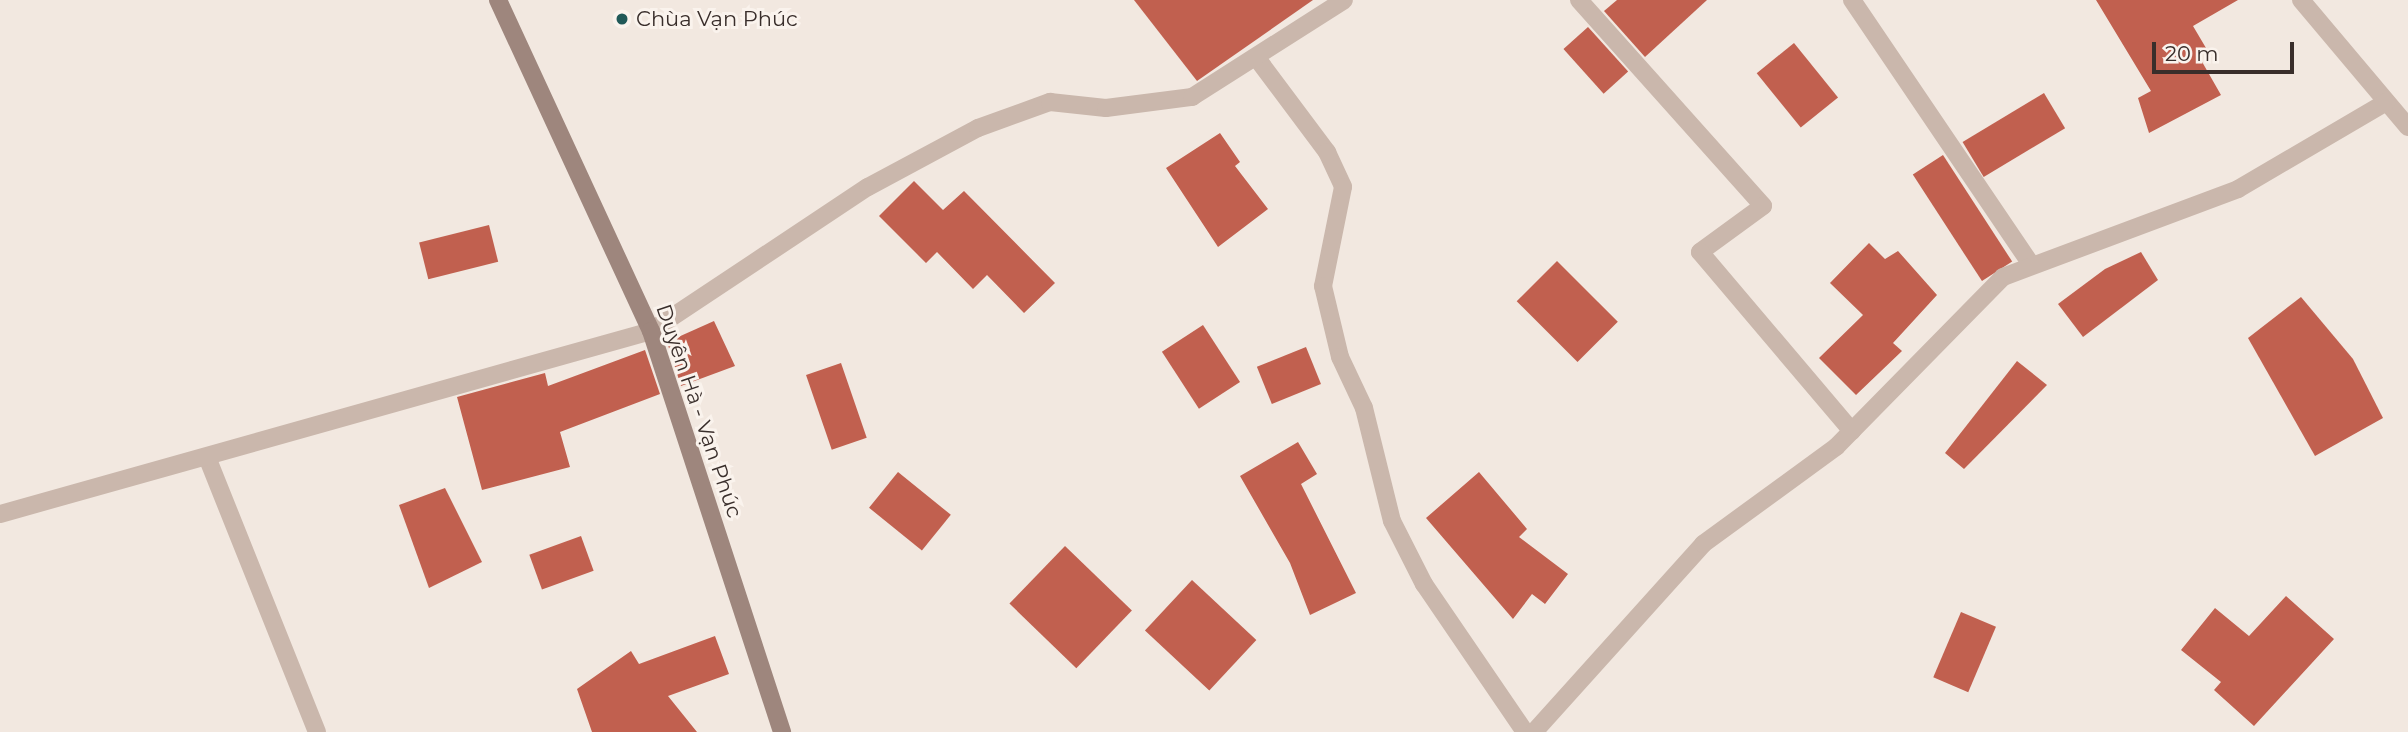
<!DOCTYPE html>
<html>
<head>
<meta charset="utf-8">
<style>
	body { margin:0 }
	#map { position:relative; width:2408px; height:732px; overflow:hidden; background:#f2e8e0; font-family:Montserrat,sans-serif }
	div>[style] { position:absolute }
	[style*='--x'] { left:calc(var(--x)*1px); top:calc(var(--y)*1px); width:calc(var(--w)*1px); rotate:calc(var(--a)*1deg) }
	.building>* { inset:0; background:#c1604f; transform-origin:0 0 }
	.street>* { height:18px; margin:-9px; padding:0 9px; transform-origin:9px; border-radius:9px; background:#cab7ac }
	.secondary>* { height:18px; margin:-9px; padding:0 9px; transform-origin:9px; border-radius:9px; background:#9e867d }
	.dots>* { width:19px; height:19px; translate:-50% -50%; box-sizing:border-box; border:4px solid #faf3ed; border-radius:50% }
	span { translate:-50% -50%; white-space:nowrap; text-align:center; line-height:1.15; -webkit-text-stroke:6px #faf3ed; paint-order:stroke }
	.poi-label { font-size:21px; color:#392e2b }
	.left { translate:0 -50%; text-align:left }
	.street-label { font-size:21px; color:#392e2b }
	.scale { position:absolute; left:2152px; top:42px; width:142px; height:32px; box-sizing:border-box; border:4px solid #392e2b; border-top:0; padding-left:9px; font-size:21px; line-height:24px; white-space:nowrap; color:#392e2b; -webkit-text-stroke:5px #faf3ed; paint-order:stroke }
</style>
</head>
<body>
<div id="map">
	<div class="building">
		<div style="clip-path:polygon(1134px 0,1313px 0,1197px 81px)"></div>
		<div style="clip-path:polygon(1617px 0,1707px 0,1645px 57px,1604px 11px)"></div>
		<div style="clip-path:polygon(2096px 0,2238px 0,2193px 26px,2206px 48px,2197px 53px,2221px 95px,2149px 133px,2138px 98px,2151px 91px)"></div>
		<div style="left:1588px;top:27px;width:60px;height:33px;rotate:48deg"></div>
		<div style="left:1794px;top:43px;width:70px;height:48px;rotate:51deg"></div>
		<div style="left:2044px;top:93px;width:41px;height:95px;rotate:59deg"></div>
		<div style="clip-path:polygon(1220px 133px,1240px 162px,1235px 166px,1268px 209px,1218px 247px,1166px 168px)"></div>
		<div style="left:1943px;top:155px;width:127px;height:36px;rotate:57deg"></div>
		<div style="clip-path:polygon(914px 181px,943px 210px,964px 191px,1055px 283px,1024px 313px,987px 275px,973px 289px,937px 252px,926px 263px,879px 216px)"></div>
		<div style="left:489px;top:225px;width:38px;height:72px;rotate:76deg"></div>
		<div style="clip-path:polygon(1869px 243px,1885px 259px,1898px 251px,1937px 295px,1893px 343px,1902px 351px,1856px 395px,1819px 358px,1863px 315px,1830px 283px)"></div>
		<div style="clip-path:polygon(2141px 252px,2158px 280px,2083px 337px,2058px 304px,2105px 269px)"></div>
		<div style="left:1557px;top:261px;width:86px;height:57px;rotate:45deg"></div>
		<div style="clip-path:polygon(2301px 297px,2353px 359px,2383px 418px,2315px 456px,2248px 338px)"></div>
		<div style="clip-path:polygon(714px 321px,735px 366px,681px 386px,667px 342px)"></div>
		<div style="left:1203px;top:325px;width:68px;height:49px;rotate:57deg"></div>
		<div style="left:1306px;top:347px;width:40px;height:53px;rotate:68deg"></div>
		<div style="clip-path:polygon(645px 350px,660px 394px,560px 432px,570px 467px,482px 490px,457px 397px,545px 373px,548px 386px)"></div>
		<div style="clip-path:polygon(2017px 361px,2047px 385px,1964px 469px,1945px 453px)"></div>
		<div style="left:841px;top:363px;width:79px;height:37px;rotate:71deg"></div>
		<div style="clip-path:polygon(1298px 442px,1317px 474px,1301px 484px,1356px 593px,1310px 615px,1290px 563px,1240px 476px)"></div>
		<div style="left:898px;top:472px;width:68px;height:46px;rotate:39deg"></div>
		<div style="clip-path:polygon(1479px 472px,1527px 529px,1519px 537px,1568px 574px,1545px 604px,1532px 594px,1513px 619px,1426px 518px)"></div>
		<div style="clip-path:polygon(445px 488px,482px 562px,429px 588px,399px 505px)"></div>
		<div style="left:581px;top:536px;width:37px;height:55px;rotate:70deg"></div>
		<div style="left:1065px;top:546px;width:93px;height:80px;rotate:44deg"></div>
		<div style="left:1192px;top:580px;width:88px;height:69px;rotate:43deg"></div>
		<div style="clip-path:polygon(2286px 596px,2334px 639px,2254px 726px,2214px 690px,2221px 682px,2181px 650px,2215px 608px,2249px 636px)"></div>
		<div style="left:1961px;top:612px;width:38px;height:71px;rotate:23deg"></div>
		<div style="clip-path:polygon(715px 636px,729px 674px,668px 696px,697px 732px,592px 732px,577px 689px,631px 651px,639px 664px)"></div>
	</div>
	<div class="street">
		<div style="--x:1579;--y:0;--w:276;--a:48.2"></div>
		<div style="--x:1763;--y:206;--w:78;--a:143.9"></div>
		<div style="--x:1700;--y:252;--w:235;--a:49.7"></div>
		<div style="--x:1852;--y:0;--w:318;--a:55.9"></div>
		<div style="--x:2301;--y:0;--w:166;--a:49.9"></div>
		<div style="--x:1256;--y:57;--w:119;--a:53.2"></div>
		<div style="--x:1327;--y:152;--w:38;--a:65"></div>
		<div style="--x:1343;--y:187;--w:101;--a:101.4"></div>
		<div style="--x:1323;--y:286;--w:73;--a:76.5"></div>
		<div style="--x:1340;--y:357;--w:56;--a:64.8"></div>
		<div style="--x:1364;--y:408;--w:116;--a:76.1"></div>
		<div style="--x:1392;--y:521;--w:71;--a:63.1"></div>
		<div style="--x:1424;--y:584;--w:179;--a:55.7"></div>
		<div style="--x:207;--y:457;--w:296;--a:68.2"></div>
		<div style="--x:0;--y:514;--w:676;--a:-15.7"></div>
		<div style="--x:651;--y:331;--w:260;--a:-33.6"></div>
		<div style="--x:868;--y:187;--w:125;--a:-28.2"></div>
		<div style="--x:978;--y:128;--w:77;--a:-19.9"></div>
		<div style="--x:1050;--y:102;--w:56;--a:6.1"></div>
		<div style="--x:1106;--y:108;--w:87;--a:-7.3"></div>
		<div style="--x:1192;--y:97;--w:180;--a:-32.5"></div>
		<div style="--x:1534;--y:732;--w:253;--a:-48"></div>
		<div style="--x:1703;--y:544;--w:165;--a:-36.1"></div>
		<div style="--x:1836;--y:447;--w:238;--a:-45.5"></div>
		<div style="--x:2003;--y:277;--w:251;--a:-20.5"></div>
		<div style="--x:2238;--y:189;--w:172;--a:-30.4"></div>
	</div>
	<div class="secondary">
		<div style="--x:498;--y:0;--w:365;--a:65.2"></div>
		<div style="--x:651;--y:331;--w:422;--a:71.9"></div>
	</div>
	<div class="dots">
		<div style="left:622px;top:19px;background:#215958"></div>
	</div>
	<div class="poi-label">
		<span class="left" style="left:636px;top:19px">Chùa Vạn Phúc</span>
	</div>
	<div class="street-label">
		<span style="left:699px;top:411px;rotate:71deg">Duyên Hà - Vạn Phúc</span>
	</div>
	<div class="scale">20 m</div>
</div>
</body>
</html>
